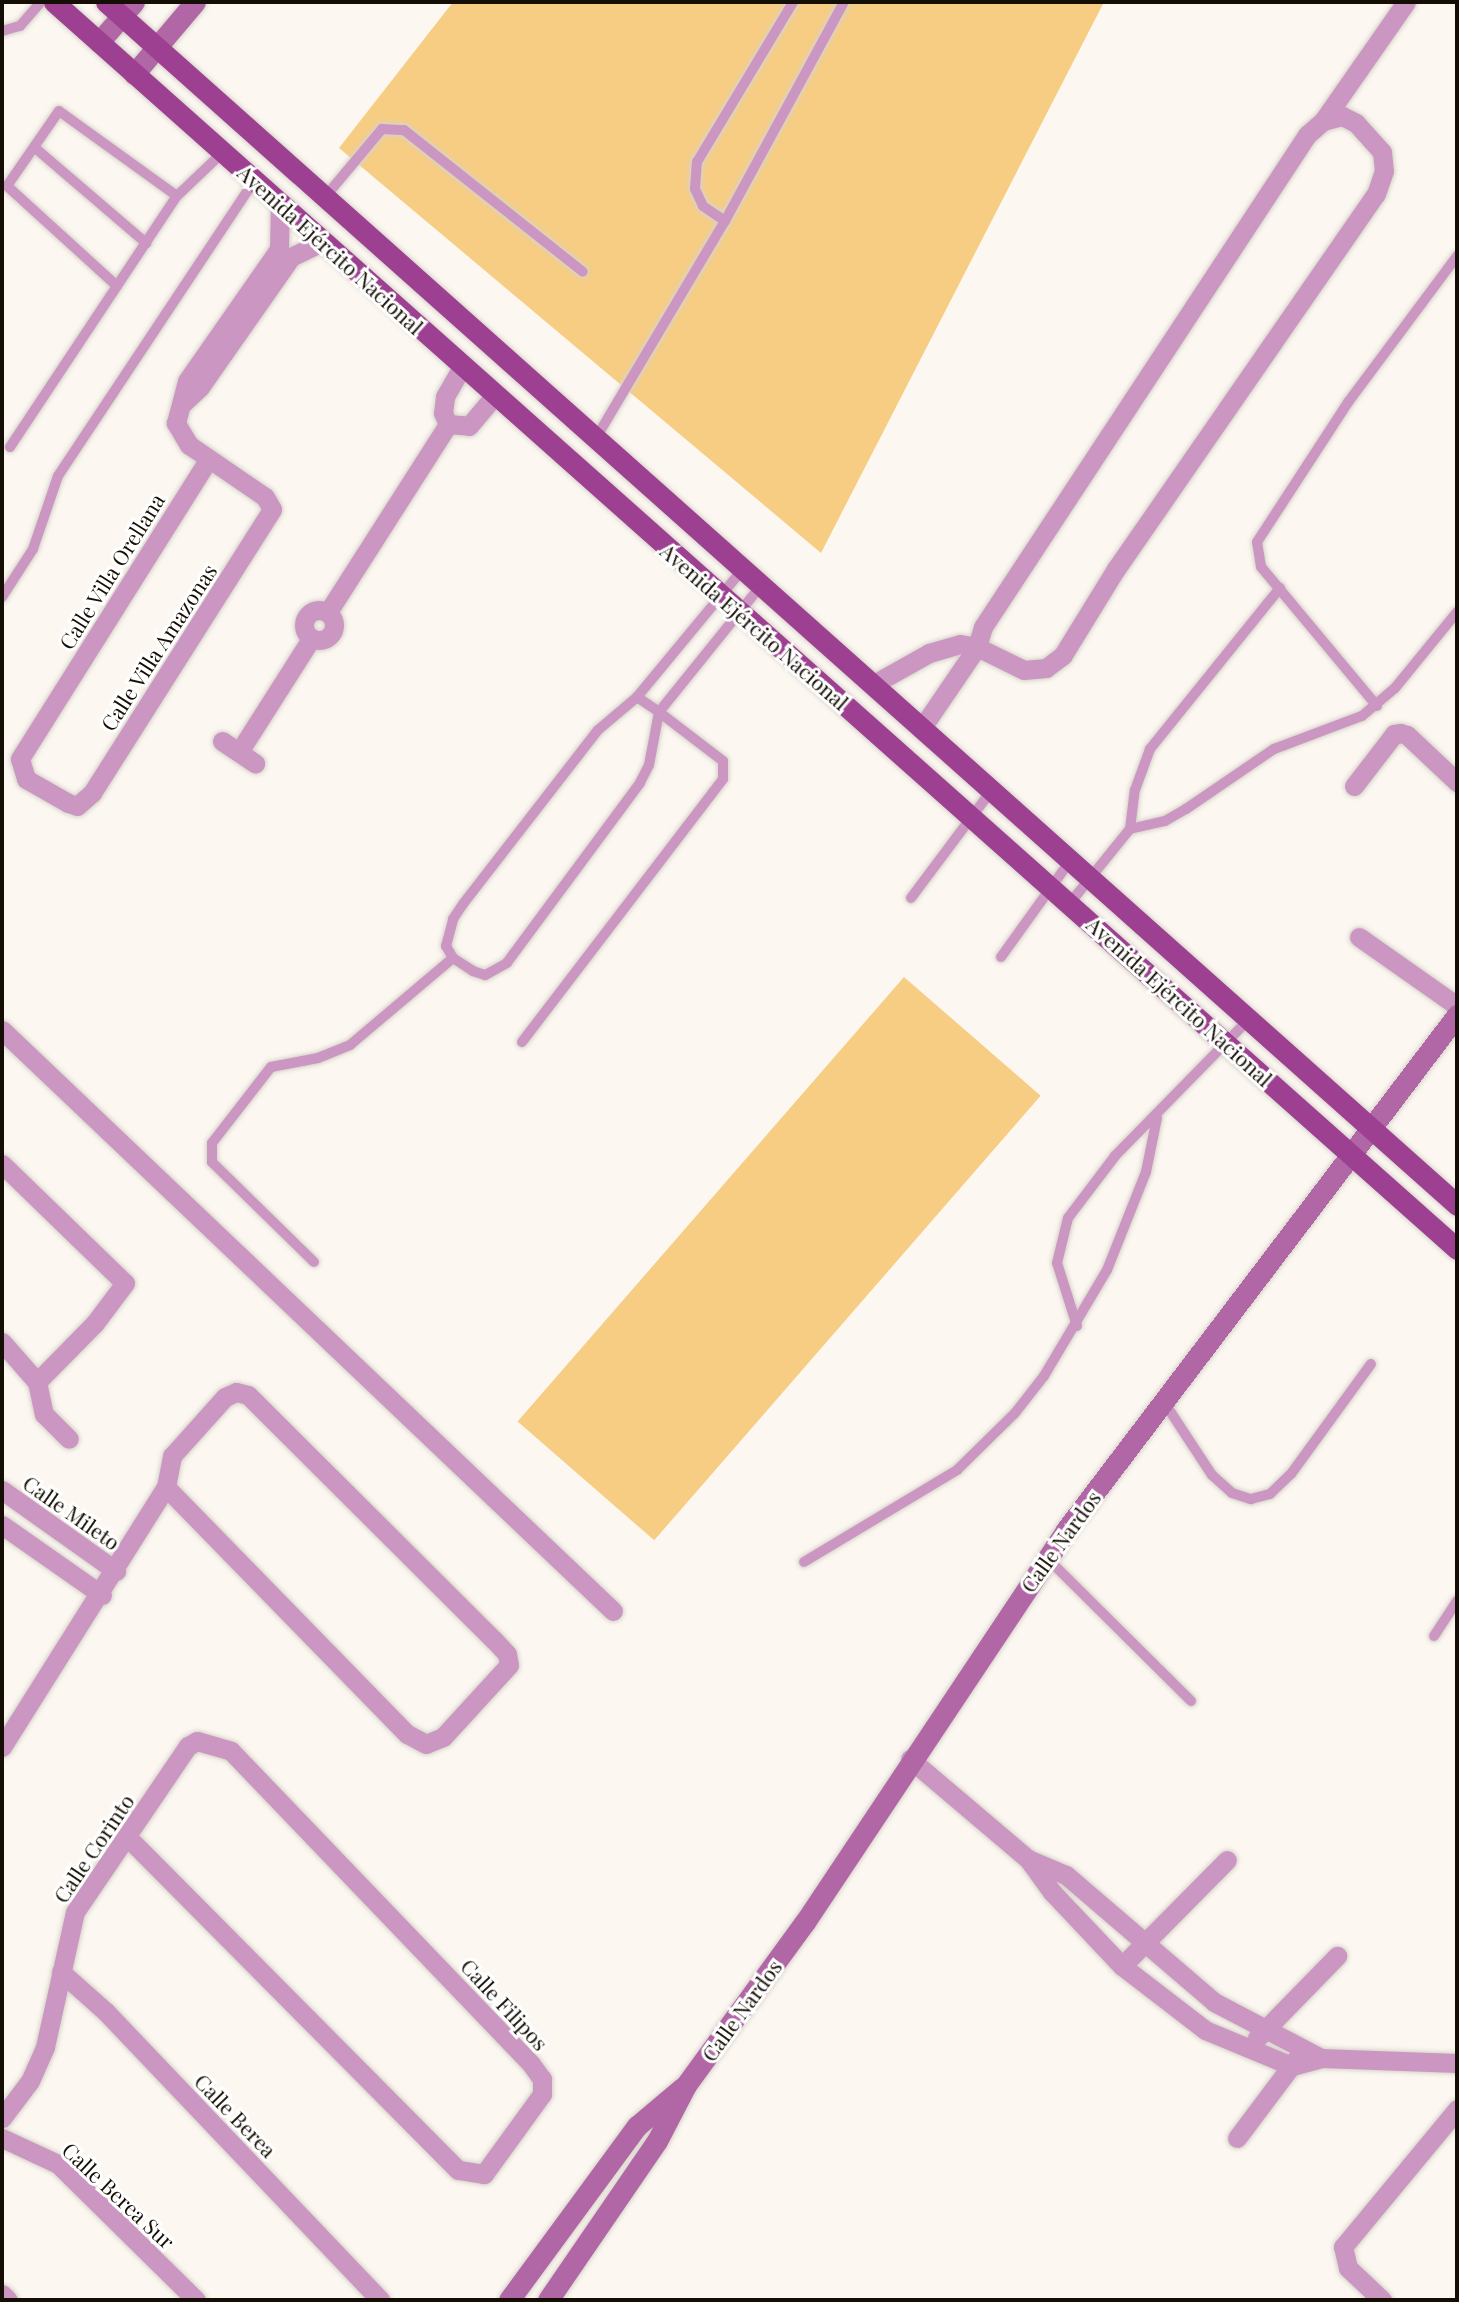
<!DOCTYPE html>
<html>
<head>
<meta charset="utf-8">
<style>
	body { margin:0 }
	#map { position:relative; width:1459px; height:2302px; overflow:hidden; background:#fcf8f1; font-family:"Playfair Display",serif }
	div>[style] { position:absolute }
	[style*='--x'] { left:calc(var(--x)*1px); top:calc(var(--y)*1px); width:calc(var(--w)*1px); rotate:calc(var(--a)*1deg) }
	.green>* { inset:0; background:#f6cd83; transform-origin:0 0 }
	.roads { filter:drop-shadow(0 0 2px #d7d3cb) drop-shadow(0 0 2px #d7d3cb) }
	.lane>* { height:10px; margin:-5px; padding:0 5px; transform-origin:5px; border-radius:5px; background:#cb97c2 }
	.street>* { height:19px; margin:-9.5px; padding:0 9.5px; transform-origin:9.5px; border-radius:9.5px; background:#cb97c2 }
	.street>.ring { margin:-9.5px; padding:0; box-sizing:content-box; background:none; border:19px solid #cb97c2; border-radius:50% }
	.secondary>* { height:21px; margin:-10.5px; padding:0 10.5px; transform-origin:10.5px; border-radius:10.5px; background:#b166a6 }
	.primary>* { height:21px; margin:-10.5px; padding:0 10.5px; transform-origin:10.5px; border-radius:10.5px; background:#9d4091 }
	span { translate:-50% -50%; white-space:nowrap; text-align:center; line-height:1.15; -webkit-text-stroke:6px #fff; paint-order:stroke }
	.street-label { font-size:21px; color:#140e04 }
	.frame { position:absolute; inset:0; border:4px solid #140e04; pointer-events:none }
</style>
</head>
<body>
<div id="map">
	<div class="green">
		<div style="clip-path:polygon(453px 2px,1104px 2px,821px 553px,339px 148px)"></div>
		<div style="left:904px;top:977px;width:181px;height:589px;rotate:41deg"></div>
	</div>
	<div class="roads">
		<div class="lane">
			<div style="--x:2;--y:31;--w:19;--a:-16"></div>
			<div style="--x:20;--y:26;--w:32;--a:-49"></div>
			<div style="--x:34;--y:147;--w:148;--a:40.6"></div>
			<div style="--x:325;--y:197;--w:89;--a:-50"></div>
			<div style="--x:382;--y:129;--w:22;--a:3"></div>
			<div style="--x:404;--y:130;--w:228;--a:38.4"></div>
			<div style="--x:725;--y:221;--w:27;--a:-146"></div>
			<div style="--x:703;--y:206;--w:19;--a:-115"></div>
			<div style="--x:695;--y:189;--w:27;--a:-86"></div>
			<div style="--x:697;--y:162;--w:187;--a:-59"></div>
			<div style="--x:117;--y:286;--w:149;--a:-137.7"></div>
			<div style="--x:7;--y:186;--w:91;--a:-55.3"></div>
			<div style="--x:59;--y:111;--w:145;--a:35.8"></div>
			<div style="--x:596;--y:438;--w:252;--a:-59.3"></div>
			<div style="--x:725;--y:221;--w:249;--a:-61.5"></div>
			<div style="--x:10;--y:447;--w:301;--a:-56.4"></div>
			<div style="--x:177;--y:196;--w:64;--a:-43.7"></div>
			<div style="--x:2;--y:597;--w:57;--a:-57.1"></div>
			<div style="--x:33;--y:549;--w:77;--a:-71.1"></div>
			<div style="--x:58;--y:476;--w:356;--a:-56.4"></div>
			<div style="--x:637;--y:697;--w:27;--a:34"></div>
			<div style="--x:659;--y:712;--w:54;--a:100.7"></div>
			<div style="--x:649;--y:765;--w:20;--a:117"></div>
			<div style="--x:640;--y:783;--w:224;--a:126.5"></div>
			<div style="--x:507;--y:963;--w:25;--a:151"></div>
			<div style="--x:485;--y:975;--w:13;--a:-162"></div>
			<div style="--x:473;--y:971;--w:24;--a:-147"></div>
			<div style="--x:453;--y:958;--w:14;--a:-120"></div>
			<div style="--x:446;--y:946;--w:28;--a:-75"></div>
			<div style="--x:453;--y:919;--w:18;--a:-56"></div>
			<div style="--x:463;--y:904;--w:220;--a:-52.2"></div>
			<div style="--x:598;--y:730;--w:51;--a:-40.2"></div>
			<div style="--x:637;--y:697;--w:165;--a:-50.4"></div>
			<div style="--x:1377;--y:706;--w:181;--a:-129.8"></div>
			<div style="--x:1261;--y:567;--w:25;--a:-99"></div>
			<div style="--x:1257;--y:542;--w:168;--a:-56.9"></div>
			<div style="--x:1349;--y:401;--w:181;--a:-53.3"></div>
			<div style="--x:1130;--y:829;--w:36;--a:-13"></div>
			<div style="--x:1165;--y:821;--w:24;--a:-30"></div>
			<div style="--x:1186;--y:809;--w:107;--a:-34.3"></div>
			<div style="--x:1274;--y:749;--w:94;--a:-20.6"></div>
			<div style="--x:1362;--y:716;--w:43;--a:-40.3"></div>
			<div style="--x:1395;--y:688;--w:98;--a:-50.8"></div>
			<div style="--x:911;--y:898;--w:134;--a:-53.2"></div>
			<div style="--x:1070;--y:903;--w:95;--a:-51"></div>
			<div style="--x:1130;--y:829;--w:39;--a:-83"></div>
			<div style="--x:1135;--y:790;--w:44;--a:-69.9"></div>
			<div style="--x:1150;--y:749;--w:207;--a:-51.1"></div>
			<div style="--x:1001;--y:957;--w:118;--a:-54.3"></div>
			<div style="--x:522;--y:1042;--w:331;--a:-52.6"></div>
			<div style="--x:723;--y:779;--w:18;--a:-90"></div>
			<div style="--x:723;--y:761;--w:81;--a:-142.6"></div>
			<div style="--x:659;--y:712;--w:161;--a:-51.1"></div>
			<div style="--x:314;--y:1262;--w:143;--a:-135.6"></div>
			<div style="--x:212;--y:1162;--w:19;--a:-90"></div>
			<div style="--x:212;--y:1143;--w:96;--a:-52.2"></div>
			<div style="--x:271;--y:1067;--w:48;--a:-10.8"></div>
			<div style="--x:318;--y:1058;--w:35;--a:-22"></div>
			<div style="--x:350;--y:1045;--w:135;--a:-40.2"></div>
			<div style="--x:1077;--y:1326;--w:66;--a:-107.6"></div>
			<div style="--x:1057;--y:1263;--w:46;--a:-76.3"></div>
			<div style="--x:1068;--y:1218;--w:78;--a:-52.8"></div>
			<div style="--x:1115;--y:1156;--w:192;--a:-45.6"></div>
			<div style="--x:1164;--y:1402;--w:87;--a:56.7"></div>
			<div style="--x:1212;--y:1475;--w:27;--a:42"></div>
			<div style="--x:1232;--y:1493;--w:20;--a:18"></div>
			<div style="--x:1251;--y:1499;--w:20;--a:-15"></div>
			<div style="--x:1270;--y:1494;--w:29;--a:-44"></div>
			<div style="--x:1291;--y:1474;--w:136;--a:-54"></div>
			<div style="--x:1047;--y:1558;--w:203;--a:44.8"></div>
			<div style="--x:804;--y:1562;--w:179;--a:-31"></div>
			<div style="--x:957;--y:1470;--w:81;--a:-44.5"></div>
			<div style="--x:1015;--y:1413;--w:47;--a:-51.9"></div>
			<div style="--x:1044;--y:1376;--w:123;--a:-59.3"></div>
			<div style="--x:1107;--y:1270;--w:105;--a:-68.3"></div>
			<div style="--x:1146;--y:1172;--w:55;--a:-78.5"></div>
			<div style="--x:1434;--y:1636;--w:42;--a:-56.7"></div>
		</div>
		<div class="street">
			<div style="--x:1323;--y:121;--w:145;--a:-55.1"></div>
			<div style="--x:462;--y:367;--w:34;--a:120"></div>
			<div style="--x:445;--y:397;--w:16;--a:97"></div>
			<div style="--x:443;--y:413;--w:12;--a:66"></div>
			<div style="--x:448;--y:424;--w:21;--a:5"></div>
			<div style="--x:469;--y:426;--w:40;--a:-50"></div>
			<div style="--x:183;--y:403;--w:23;--a:-43"></div>
			<div style="--x:200;--y:387;--w:159;--a:-55"></div>
			<div style="--x:291;--y:257;--w:34;--a:-26"></div>
			<div style="--x:208;--y:460;--w:353;--a:122.2"></div>
			<div style="--x:20;--y:759;--w:21;--a:73"></div>
			<div style="--x:26;--y:779;--w:48;--a:29.7"></div>
			<div style="--x:68;--y:803;--w:9;--a:18"></div>
			<div style="--x:77;--y:806;--w:20;--a:-41"></div>
			<div style="--x:92;--y:793;--w:336;--a:-57.6"></div>
			<div style="--x:272;--y:509;--w:14;--a:-120"></div>
			<div style="--x:265;--y:497;--w:92;--a:-145.6"></div>
			<div style="--x:189;--y:445;--w:26;--a:-121"></div>
			<div style="--x:176;--y:423;--w:43;--a:-75.3"></div>
			<div style="--x:187;--y:381;--w:161;--a:-55.1"></div>
			<div style="--x:279;--y:249;--w:46;--a:-88.8"></div>
			<div class="ring" style="left:304px;top:610px;width:11px;height:11px"></div>
			<div style="--x:328;--y:612;--w:223;--a:-57.4"></div>
			<div style="--x:872;--y:685;--w:65;--a:-29.3"></div>
			<div style="--x:929;--y:653;--w:32;--a:-16"></div>
			<div style="--x:960;--y:644;--w:17;--a:10"></div>
			<div style="--x:977;--y:647;--w:52;--a:26.1"></div>
			<div style="--x:1024;--y:670;--w:22;--a:-5"></div>
			<div style="--x:1046;--y:668;--w:21;--a:-37"></div>
			<div style="--x:1063;--y:655;--w:101;--a:-58.4"></div>
			<div style="--x:1116;--y:569;--w:456;--a:-55.3"></div>
			<div style="--x:1376;--y:194;--w:24;--a:-71"></div>
			<div style="--x:1384;--y:171;--w:19;--a:-96"></div>
			<div style="--x:1382;--y:152;--w:39;--a:-132"></div>
			<div style="--x:1356;--y:123;--w:16;--a:-153"></div>
			<div style="--x:1342;--y:116;--w:20;--a:165"></div>
			<div style="--x:1323;--y:121;--w:21;--a:139"></div>
			<div style="--x:1307;--y:135;--w:589;--a:123.37"></div>
			<div style="--x:983;--y:627;--w:21;--a:107"></div>
			<div style="--x:977;--y:647;--w:99;--a:124.3"></div>
			<div style="--x:222;--y:741;--w:40;--a:34"></div>
			<div style="--x:239;--y:752;--w:134;--a:-57.5"></div>
			<div style="--x:1354;--y:786;--w:66;--a:-52.4"></div>
			<div style="--x:1394;--y:734;--w:6;--a:-9"></div>
			<div style="--x:1400;--y:733;--w:7;--a:16"></div>
			<div style="--x:1407;--y:735;--w:69;--a:43.2"></div>
			<div style="--x:1359;--y:937;--w:120;--a:35.1"></div>
			<div style="--x:2;--y:1030;--w:843;--a:43.56"></div>
			<div style="--x:2;--y:1164;--w:171;--a:44.1"></div>
			<div style="--x:125;--y:1283;--w:50;--a:126.9"></div>
			<div style="--x:95;--y:1323;--w:83;--a:134.5"></div>
			<div style="--x:2;--y:1342;--w:53;--a:48.8"></div>
			<div style="--x:37;--y:1382;--w:33;--a:78"></div>
			<div style="--x:44;--y:1414;--w:35;--a:45"></div>
			<div style="--x:2;--y:1490;--w:140;--a:35.4"></div>
			<div style="--x:2;--y:1525;--w:122;--a:35"></div>
			<div style="--x:2;--y:1747;--w:307;--a:-57.8"></div>
			<div style="--x:166;--y:1487;--w:32;--a:-79"></div>
			<div style="--x:172;--y:1456;--w:79;--a:-48.1"></div>
			<div style="--x:225;--y:1397;--w:12;--a:-24"></div>
			<div style="--x:236;--y:1392;--w:12;--a:14"></div>
			<div style="--x:248;--y:1395;--w:347;--a:44.9"></div>
			<div style="--x:494;--y:1640;--w:19;--a:47"></div>
			<div style="--x:507;--y:1654;--w:11;--a:80"></div>
			<div style="--x:509;--y:1665;--w:98;--a:132.5"></div>
			<div style="--x:443;--y:1737;--w:18;--a:158"></div>
			<div style="--x:426;--y:1744;--w:21;--a:-152"></div>
			<div style="--x:407;--y:1734;--w:345;--a:-134.3"></div>
			<div style="--x:910;--y:1759;--w:155;--a:40.3"></div>
			<div style="--x:1028;--y:1859;--w:41;--a:54"></div>
			<div style="--x:1052;--y:1892;--w:102;--a:46.6"></div>
			<div style="--x:1122;--y:1966;--w:105;--a:37.6"></div>
			<div style="--x:1205;--y:2030;--w:94;--a:22.5"></div>
			<div style="--x:1292;--y:2066;--w:30;--a:-15"></div>
			<div style="--x:1321;--y:2058;--w:136;--a:2.1"></div>
			<div style="--x:1028;--y:1859;--w:41;--a:22.8"></div>
			<div style="--x:1066;--y:1875;--w:195;--a:40.6"></div>
			<div style="--x:1214;--y:2002;--w:121;--a:27.6"></div>
			<div style="--x:1122;--y:1966;--w:149;--a:-45.3"></div>
			<div style="--x:61;--y:1972;--w:60;--a:41.6"></div>
			<div style="--x:106;--y:2012;--w:398;--a:46.4"></div>
			<div style="--x:1257;--y:2038;--w:115;--a:-45.7"></div>
			<div style="--x:2;--y:2118;--w:46;--a:-52.9"></div>
			<div style="--x:30;--y:2081;--w:37;--a:-66"></div>
			<div style="--x:45;--y:2047;--w:138;--a:-77.5"></div>
			<div style="--x:75;--y:1912;--w:201;--a:-55.8"></div>
			<div style="--x:188;--y:1746;--w:10;--a:-29"></div>
			<div style="--x:197;--y:1741;--w:35;--a:16"></div>
			<div style="--x:231;--y:1751;--w:434;--a:46.2"></div>
			<div style="--x:531;--y:2064;--w:19;--a:54"></div>
			<div style="--x:542;--y:2079;--w:15;--a:90"></div>
			<div style="--x:542;--y:2094;--w:99;--a:125.9"></div>
			<div style="--x:484;--y:2174;--w:26;--a:-171"></div>
			<div style="--x:458;--y:2170;--w:470;--a:-134.8"></div>
			<div style="--x:2;--y:2138;--w:62;--a:24.9"></div>
			<div style="--x:58;--y:2164;--w:194;--a:44.6"></div>
			<div style="--x:1237;--y:2138;--w:100;--a:-53.1"></div>
			<div style="--x:2;--y:2294;--w:8;--a:45"></div>
			<div style="--x:1382;--y:2300;--w:47;--a:-136.7"></div>
			<div style="--x:1348;--y:2268;--w:22;--a:-103"></div>
			<div style="--x:1343;--y:2247;--w:179;--a:-50.4"></div>
		</div>
		<div class="secondary">
			<div style="--x:99;--y:42;--w:53;--a:-48.8"></div>
			<div style="--x:134;--y:74;--w:94;--a:-49.7"></div>
			<div style="--x:509;--y:2300;--w:216;--a:-53.7"></div>
			<div style="--x:637;--y:2126;--w:59;--a:-40.2"></div>
			<div style="--x:548;--y:2300;--w:193;--a:-55.6"></div>
			<div style="--x:657;--y:2141;--w:63;--a:-62.6"></div>
			<div style="--x:686;--y:2085;--w:202;--a:-53.9"></div>
			<div style="--x:805;--y:1922;--w:471;--a:-56.3"></div>
			<div style="--x:1066;--y:1530;--w:647;--a:-52.79"></div>
		</div>
		<div class="primary">
			<div style="--x:54;--y:2;--w:1877;--a:41.63"></div>
			<div style="--x:106;--y:2;--w:1809;--a:41.68"></div>
		</div>
	</div>
	<div class="street-label">
		<span style="left:331px;top:249px;rotate:42deg">Avenida Ejército Nacional</span>
		<span style="left:111px;top:571px;rotate:-58deg">Calle Villa Orellana</span>
		<span style="left:755px;top:626px;rotate:41deg">Avenida Ejército Nacional</span>
		<span style="left:158px;top:647px;rotate:-57deg">Calle Villa Amazonas</span>
		<span style="left:1180px;top:1001px;rotate:42deg">Avenida Ejército Nacional</span>
		<span style="left:72px;top:1512px;rotate:35deg">Calle Mileto</span>
		<span style="left:1060px;top:1541px;rotate:-54deg">Calle Nardos</span>
		<span style="left:93px;top:1848px;rotate:-56deg">Calle Corinto</span>
		<span style="left:505px;top:2004px;rotate:47deg">Calle Filipos</span>
		<span style="left:741px;top:2010px;rotate:-54deg">Calle Nardos</span>
		<span style="left:236px;top:2115px;rotate:46deg">Calle Berea</span>
		<span style="left:119px;top:2195px;rotate:43deg">Calle Berea Sur</span>
	</div>
	<div class="frame"></div>
</div>
</body>
</html>
